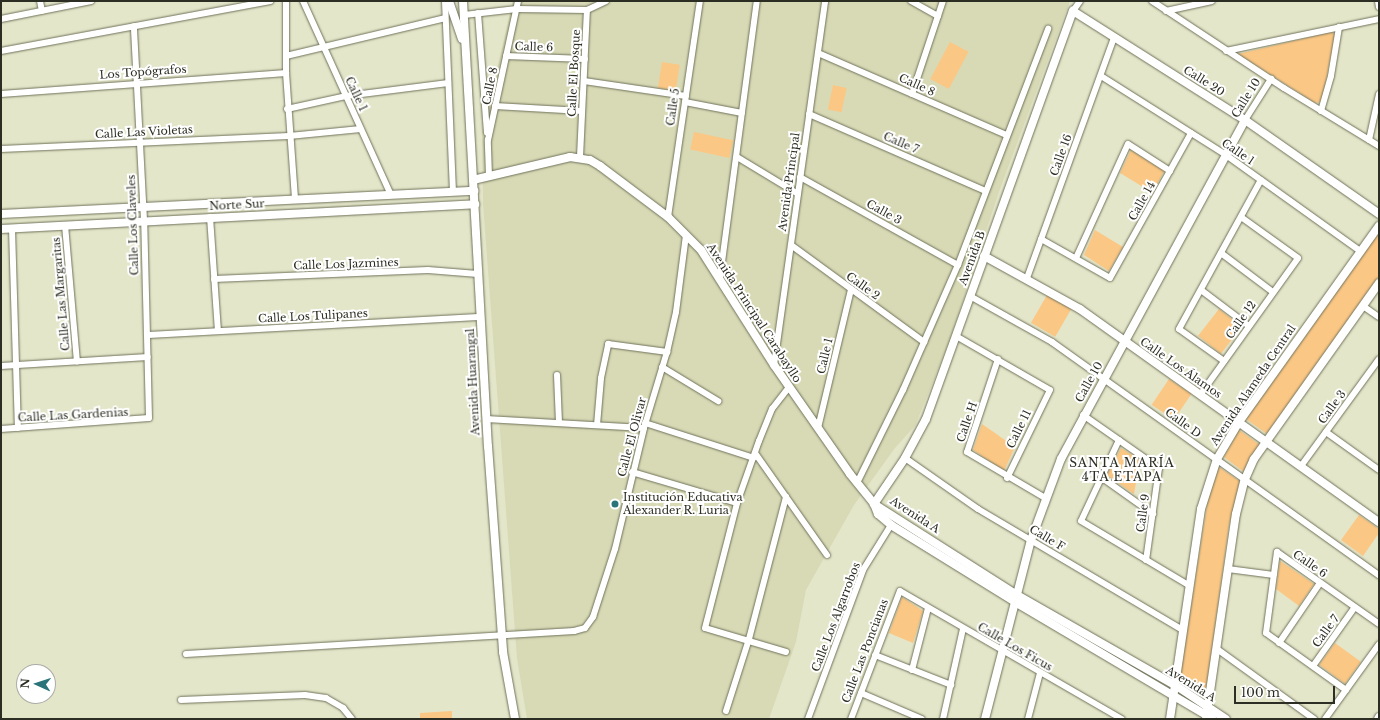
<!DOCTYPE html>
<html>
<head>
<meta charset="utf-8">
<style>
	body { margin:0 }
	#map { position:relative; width:1380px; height:720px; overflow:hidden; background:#e4e6ca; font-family:"Libre Baskerville",serif }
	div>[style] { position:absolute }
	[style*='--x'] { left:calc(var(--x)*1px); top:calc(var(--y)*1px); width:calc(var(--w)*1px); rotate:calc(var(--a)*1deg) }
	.built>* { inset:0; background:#d8dab6 }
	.green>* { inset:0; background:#fbc785; transform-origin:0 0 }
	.roads { filter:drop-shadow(0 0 1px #707259) drop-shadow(0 0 1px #707259) }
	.street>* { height:6px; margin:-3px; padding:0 3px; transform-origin:3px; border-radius:3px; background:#fff }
	.secondary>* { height:8px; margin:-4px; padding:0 4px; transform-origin:4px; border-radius:4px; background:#fff }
	.dots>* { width:11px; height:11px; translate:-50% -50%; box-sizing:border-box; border:2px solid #fff; border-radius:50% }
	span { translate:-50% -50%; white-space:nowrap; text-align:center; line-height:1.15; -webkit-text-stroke:4px #fff; paint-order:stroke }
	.street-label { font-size:11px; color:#2d2e23 }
	.poi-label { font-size:11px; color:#2d2e23 }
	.left { translate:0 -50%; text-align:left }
	.neighbourhood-label { font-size:12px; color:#2d2e23; letter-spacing:1px }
	.frame { position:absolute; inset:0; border:2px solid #2d2e23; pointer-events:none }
	.north { position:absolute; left:16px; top:664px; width:40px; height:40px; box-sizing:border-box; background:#fff; border:1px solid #ababa7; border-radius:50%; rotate:273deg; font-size:11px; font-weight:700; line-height:16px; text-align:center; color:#2d2e23 }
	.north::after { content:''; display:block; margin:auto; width:14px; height:18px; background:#2b747a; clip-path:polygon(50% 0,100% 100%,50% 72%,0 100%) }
	.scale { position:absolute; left:1234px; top:686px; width:101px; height:18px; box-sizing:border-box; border:2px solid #2d2e23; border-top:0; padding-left:5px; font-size:12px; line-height:14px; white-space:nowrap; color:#2d2e23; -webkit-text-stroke:3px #fff; paint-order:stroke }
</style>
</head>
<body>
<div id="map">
	<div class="built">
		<div style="clip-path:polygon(513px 1px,1070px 1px,999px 192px,949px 343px,915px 426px,895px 448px,854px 505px,806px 590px,796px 642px,769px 719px,527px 719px,517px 659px,483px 204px,482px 132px)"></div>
	</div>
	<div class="green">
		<div style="clip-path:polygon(1331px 32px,1335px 34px,1322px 102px,1315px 103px,1238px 54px)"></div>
		<div style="left:950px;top:42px;width:21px;height:42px;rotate:28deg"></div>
		<div style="left:662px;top:62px;width:18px;height:26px;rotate:9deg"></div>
		<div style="left:833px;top:85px;width:14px;height:25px;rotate:12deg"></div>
		<div style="left:694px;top:132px;width:40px;height:18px;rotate:12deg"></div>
		<div style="clip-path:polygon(1131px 150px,1164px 171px,1153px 193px,1120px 173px)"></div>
		<div style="clip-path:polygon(1095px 230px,1123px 247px,1109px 271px,1084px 255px)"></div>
		<div style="clip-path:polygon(1379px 231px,1379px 276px,1267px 434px,1246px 419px)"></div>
		<div style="left:1047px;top:295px;width:28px;height:32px;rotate:30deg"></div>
		<div style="left:1219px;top:309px;width:29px;height:34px;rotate:38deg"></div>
		<div style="left:1169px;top:379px;width:27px;height:31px;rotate:34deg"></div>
		<div style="clip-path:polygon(982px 424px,1015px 447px,1004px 471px,973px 450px)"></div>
		<div style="clip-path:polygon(1239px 430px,1260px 445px,1244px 472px,1224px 457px)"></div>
		<div style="clip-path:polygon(1121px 448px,1140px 460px,1134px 494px,1107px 475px)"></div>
		<div style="clip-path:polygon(1219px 467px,1241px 482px,1229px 525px,1206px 692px,1180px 676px,1208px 499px)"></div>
		<div style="clip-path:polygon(1359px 515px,1379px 529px,1379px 533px,1363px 556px,1341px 540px)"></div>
		<div style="clip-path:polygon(1280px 561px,1314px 584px,1299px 606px,1276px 589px)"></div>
		<div style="clip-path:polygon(902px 597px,923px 611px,913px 643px,889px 633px)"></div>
		<div style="left:1335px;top:643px;width:32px;height:27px;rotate:36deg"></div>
		<div style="clip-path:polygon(452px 711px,452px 719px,420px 719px,420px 713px)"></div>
	</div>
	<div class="roads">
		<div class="street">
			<div style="--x:40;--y:1;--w:10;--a:79"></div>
			<div style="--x:286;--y:1;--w:72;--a:90"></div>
			<div style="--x:286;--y:73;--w:127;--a:85.9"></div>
			<div style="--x:303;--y:1;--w:213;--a:65.6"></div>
			<div style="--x:445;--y:1;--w:191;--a:87.6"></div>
			<div style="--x:911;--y:1;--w:31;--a:29"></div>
			<div style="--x:1152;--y:1;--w:158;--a:33.4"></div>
			<div style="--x:1284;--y:88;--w:111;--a:31.4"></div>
			<div style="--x:1378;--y:1;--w:6;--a:81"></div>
			<div style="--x:1073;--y:11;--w:12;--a:-55"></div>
			<div style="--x:1166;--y:11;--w:47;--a:-12.3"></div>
			<div style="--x:478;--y:13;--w:120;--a:85.7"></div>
			<div style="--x:464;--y:15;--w:53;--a:-6.5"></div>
			<div style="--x:517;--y:9;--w:70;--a:0.8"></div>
			<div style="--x:587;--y:10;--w:21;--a:-25"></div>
			<div style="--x:1;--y:19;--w:92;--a:-11.3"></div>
			<div style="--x:1;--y:51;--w:274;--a:-10.5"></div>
			<div style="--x:1226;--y:51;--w:156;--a:-11.8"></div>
			<div style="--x:818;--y:53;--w:206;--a:23.5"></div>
			<div style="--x:286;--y:56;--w:163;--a:-13.4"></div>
			<div style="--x:506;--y:56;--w:79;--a:2.2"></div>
			<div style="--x:1101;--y:76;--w:148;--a:32.3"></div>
			<div style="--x:1226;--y:155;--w:165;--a:35.6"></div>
			<div style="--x:584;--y:81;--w:103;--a:8.4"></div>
			<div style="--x:1;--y:94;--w:286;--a:-4.2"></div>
			<div style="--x:912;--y:94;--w:98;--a:-71.6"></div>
			<div style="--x:685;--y:102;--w:58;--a:10.9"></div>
			<div style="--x:495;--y:106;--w:87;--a:3.3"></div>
			<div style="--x:287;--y:109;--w:60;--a:-12.4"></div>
			<div style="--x:346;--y:96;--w:103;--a:-7.3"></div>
			<div style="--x:1321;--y:111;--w:36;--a:-74"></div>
			<div style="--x:1331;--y:76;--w:50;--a:-80.7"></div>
			<div style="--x:809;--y:114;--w:192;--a:23.6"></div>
			<div style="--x:1245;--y:120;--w:49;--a:-57.6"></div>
			<div style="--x:1369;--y:140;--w:47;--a:-77.7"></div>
			<div style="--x:1;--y:149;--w:288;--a:-2.6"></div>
			<div style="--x:289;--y:136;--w:72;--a:-5.6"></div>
			<div style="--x:580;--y:157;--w:147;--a:-87.3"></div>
			<div style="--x:737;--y:157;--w:71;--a:31.2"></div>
			<div style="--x:489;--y:176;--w:36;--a:-92"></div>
			<div style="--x:488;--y:140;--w:142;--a:-77.8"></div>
			<div style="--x:800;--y:177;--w:181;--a:29.1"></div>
			<div style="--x:210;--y:217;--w:114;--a:86"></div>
			<div style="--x:668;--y:217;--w:218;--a:-81.6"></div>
			<div style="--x:65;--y:225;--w:137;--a:85"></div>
			<div style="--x:12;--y:229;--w:199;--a:88.3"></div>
			<div style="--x:1041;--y:239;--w:79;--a:29.5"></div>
			<div style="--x:1110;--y:278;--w:166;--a:-60.8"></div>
			<div style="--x:791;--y:245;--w:165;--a:36.1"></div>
			<div style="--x:1221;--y:253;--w:65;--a:36.9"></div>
			<div style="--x:1076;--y:258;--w:125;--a:-65.5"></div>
			<div style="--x:1128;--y:144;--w:50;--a:32.7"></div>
			<div style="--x:720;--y:277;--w:278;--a:-82.4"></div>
			<div style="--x:1027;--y:278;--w:255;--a:-70.1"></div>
			<div style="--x:214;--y:279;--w:214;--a:-2.4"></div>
			<div style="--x:428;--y:270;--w:50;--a:4.6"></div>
			<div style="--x:1201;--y:290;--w:60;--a:36.9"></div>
			<div style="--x:970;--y:296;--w:94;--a:29.3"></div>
			<div style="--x:1052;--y:342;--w:402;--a:35.5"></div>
			<div style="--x:1363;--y:306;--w:19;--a:35"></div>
			<div style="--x:147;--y:335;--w:333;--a:-3.1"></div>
			<div style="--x:956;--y:336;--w:108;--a:29.9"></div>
			<div style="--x:1050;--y:390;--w:98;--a:116"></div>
			<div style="--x:998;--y:359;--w:98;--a:108.4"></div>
			<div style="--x:967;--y:452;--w:91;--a:30.5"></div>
			<div style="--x:1224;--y:361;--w:55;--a:-144.6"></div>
			<div style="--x:1179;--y:329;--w:170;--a:-61.2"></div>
			<div style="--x:774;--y:365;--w:368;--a:-82"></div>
			<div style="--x:1;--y:366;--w:147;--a:-3.5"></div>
			<div style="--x:662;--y:367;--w:66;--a:31.3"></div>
			<div style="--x:557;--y:375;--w:48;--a:87.6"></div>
			<div style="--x:1200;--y:395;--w:168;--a:-54.4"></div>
			<div style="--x:1298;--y:258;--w:70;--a:-144.3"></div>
			<div style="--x:1083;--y:415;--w:93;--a:34.9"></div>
			<div style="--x:1159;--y:468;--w:93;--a:98"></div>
			<div style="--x:486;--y:419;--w:158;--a:3.3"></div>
			<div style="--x:645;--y:423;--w:114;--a:17.8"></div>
			<div style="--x:597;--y:425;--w:47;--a:-85.1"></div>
			<div style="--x:601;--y:378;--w:35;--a:-78"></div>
			<div style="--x:608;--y:344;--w:60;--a:7.7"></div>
			<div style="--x:818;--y:428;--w:143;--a:-76.6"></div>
			<div style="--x:1;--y:429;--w:148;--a:-4.3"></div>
			<div style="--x:149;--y:418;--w:198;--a:-91.4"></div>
			<div style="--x:144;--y:220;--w:194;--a:-93"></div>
			<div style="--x:1326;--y:432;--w:65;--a:35.6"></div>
			<div style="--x:1119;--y:440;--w:89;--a:115.1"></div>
			<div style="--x:1081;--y:521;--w:127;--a:30.8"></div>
			<div style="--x:755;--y:453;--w:125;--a:54.8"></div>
			<div style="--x:905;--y:458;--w:89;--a:34.9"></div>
			<div style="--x:978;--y:509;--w:238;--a:30.6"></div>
			<div style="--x:1301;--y:466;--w:132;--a:-53.9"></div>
			<div style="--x:632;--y:472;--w:109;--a:16.4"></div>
			<div style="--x:1101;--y:477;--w:64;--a:35.4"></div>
			<div style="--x:857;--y:483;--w:104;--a:-63.7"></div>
			<div style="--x:903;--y:390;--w:137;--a:-66.3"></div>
			<div style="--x:958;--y:265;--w:253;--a:-69.1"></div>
			<div style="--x:1228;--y:569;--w:46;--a:7.4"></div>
			<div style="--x:1279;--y:643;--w:73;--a:-55.7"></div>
			<div style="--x:1217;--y:649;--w:120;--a:35.8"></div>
			<div style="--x:786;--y:652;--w:84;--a:-163.5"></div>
			<div style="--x:705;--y:628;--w:129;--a:-75.6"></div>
			<div style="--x:737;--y:503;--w:66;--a:-70.5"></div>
			<div style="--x:759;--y:441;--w:35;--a:-68"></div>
			<div style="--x:772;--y:409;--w:28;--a:-52"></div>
			<div style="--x:186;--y:654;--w:389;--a:-3.4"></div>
			<div style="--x:574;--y:631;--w:11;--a:-15"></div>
			<div style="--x:585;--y:628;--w:14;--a:-54"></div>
			<div style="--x:593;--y:617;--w:71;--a:-72.1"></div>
			<div style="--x:615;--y:549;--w:124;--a:-76.5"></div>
			<div style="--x:644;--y:428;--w:79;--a:-73.2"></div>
			<div style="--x:667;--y:352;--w:41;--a:-77.3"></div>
			<div style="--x:676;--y:312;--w:78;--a:-82.6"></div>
			<div style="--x:875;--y:655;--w:82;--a:21.5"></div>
			<div style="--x:1313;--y:666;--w:72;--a:-54.6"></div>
			<div style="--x:912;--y:670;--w:64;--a:-75.5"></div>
			<div style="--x:1346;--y:690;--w:98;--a:-144.5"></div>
			<div style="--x:1266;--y:633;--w:82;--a:-82.3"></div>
			<div style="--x:1277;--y:552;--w:125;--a:35.2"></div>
			<div style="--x:861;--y:693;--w:66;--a:23.1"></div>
			<div style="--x:181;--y:700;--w:124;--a:-2.3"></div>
			<div style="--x:305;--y:695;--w:21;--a:8"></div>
			<div style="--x:326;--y:698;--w:20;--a:30"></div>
			<div style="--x:343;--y:708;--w:14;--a:51"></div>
			<div style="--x:726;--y:711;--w:76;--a:-72.3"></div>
			<div style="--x:749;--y:639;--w:147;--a:-75.4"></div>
			<div style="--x:808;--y:719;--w:159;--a:-69.7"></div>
			<div style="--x:863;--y:570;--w:53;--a:-58.1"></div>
			<div style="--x:851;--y:719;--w:137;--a:-69.1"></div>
			<div style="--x:900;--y:591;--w:256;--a:30"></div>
			<div style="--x:943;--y:719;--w:92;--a:-77.5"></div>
			<div style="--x:1028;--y:719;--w:48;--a:-75.4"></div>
			<div style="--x:1325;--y:719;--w:92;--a:-54.2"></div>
		</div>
		<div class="secondary">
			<div style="--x:449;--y:1;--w:40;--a:71.1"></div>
			<div style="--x:463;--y:1;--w:446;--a:86.8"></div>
			<div style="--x:488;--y:446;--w:207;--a:85.8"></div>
			<div style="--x:503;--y:652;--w:68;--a:79.8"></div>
			<div style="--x:473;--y:180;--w:100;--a:-13.3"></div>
			<div style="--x:570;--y:157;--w:20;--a:9"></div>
			<div style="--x:590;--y:160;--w:12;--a:31"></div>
			<div style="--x:600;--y:166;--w:85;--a:36.9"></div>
			<div style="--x:668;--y:217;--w:47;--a:45"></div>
			<div style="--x:701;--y:250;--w:136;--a:57.6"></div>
			<div style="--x:774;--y:365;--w:133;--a:55.1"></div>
			<div style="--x:850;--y:474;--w:38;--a:51"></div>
			<div style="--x:874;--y:504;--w:11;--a:68"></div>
			<div style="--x:878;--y:514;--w:17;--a:40"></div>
			<div style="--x:891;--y:525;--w:146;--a:31.8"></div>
			<div style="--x:1015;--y:602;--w:230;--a:30.6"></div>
			<div style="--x:1;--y:214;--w:474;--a:-2.8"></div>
			<div style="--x:1;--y:229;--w:475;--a:-3"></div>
			<div style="--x:984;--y:256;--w:110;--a:28.9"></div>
			<div style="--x:1080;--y:309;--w:367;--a:35.5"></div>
			<div style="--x:874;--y:504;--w:55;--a:-56"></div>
			<div style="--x:905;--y:458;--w:44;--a:-61.7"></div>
			<div style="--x:926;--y:419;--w:434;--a:-70.2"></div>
			<div style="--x:1073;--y:11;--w:204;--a:32.4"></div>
			<div style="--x:1245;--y:120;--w:164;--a:35"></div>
			<div style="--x:874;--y:504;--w:169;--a:32.5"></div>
			<div style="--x:1017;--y:595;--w:182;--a:29.7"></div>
			<div style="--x:1175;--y:685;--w:61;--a:33.7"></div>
			<div style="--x:985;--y:719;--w:185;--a:-75.6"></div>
			<div style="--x:1031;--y:540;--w:86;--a:-69.7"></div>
			<div style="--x:1061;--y:459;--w:386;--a:-61.5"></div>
			<div style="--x:1170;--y:719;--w:212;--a:-81.6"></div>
			<div style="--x:1201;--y:509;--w:52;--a:-72.3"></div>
			<div style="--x:1217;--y:459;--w:43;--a:-59.3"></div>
			<div style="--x:1239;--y:422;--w:241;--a:-54.5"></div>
			<div style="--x:1206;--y:719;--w:207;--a:-81.7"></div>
			<div style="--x:1236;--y:514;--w:36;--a:-76"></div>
			<div style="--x:1245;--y:479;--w:22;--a:-66"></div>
			<div style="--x:1254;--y:459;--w:216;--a:-54.6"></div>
			<div style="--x:1378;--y:719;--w:2;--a:-63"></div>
		</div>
	</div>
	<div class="dots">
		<div style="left:615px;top:504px;background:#2b747a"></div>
	</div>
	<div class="street-label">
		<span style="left:534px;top:47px;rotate:2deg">Calle 6</span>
		<span style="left:143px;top:72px;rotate:-4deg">Los Topógrafos</span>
		<span style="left:574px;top:73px;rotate:-87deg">Calle El Bosque</span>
		<span style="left:1204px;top:81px;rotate:32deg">Calle 20</span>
		<span style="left:917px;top:85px;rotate:24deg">Calle 8</span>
		<span style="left:490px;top:86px;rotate:-78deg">Calle 8</span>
		<span style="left:356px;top:94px;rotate:65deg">Calle 1</span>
		<span style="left:1246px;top:98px;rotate:-58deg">Calle 10</span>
		<span style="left:673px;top:107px;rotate:-82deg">Calle 5</span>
		<span style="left:144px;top:132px;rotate:-3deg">Calle Las Violetas</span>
		<span style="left:901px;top:143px;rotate:23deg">Calle 7</span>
		<span style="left:1238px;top:152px;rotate:34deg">Calle 1</span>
		<span style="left:1061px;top:155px;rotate:-70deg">Calle 16</span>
		<span style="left:789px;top:182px;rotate:-82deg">Avenida Principal</span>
		<span style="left:1142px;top:201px;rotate:-61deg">Calle 14</span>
		<span style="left:237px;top:205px;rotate:-3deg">Norte Sur</span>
		<span style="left:884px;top:212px;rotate:29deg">Calle 3</span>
		<span style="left:133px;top:225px;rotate:-92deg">Calle Los Claveles</span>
		<span style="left:972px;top:258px;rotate:-70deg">Avenida B</span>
		<span style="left:346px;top:264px;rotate:-2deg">Calle Los Jazmines</span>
		<span style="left:863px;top:286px;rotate:36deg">Calle 2</span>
		<span style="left:61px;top:294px;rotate:-95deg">Calle Las Margaritas</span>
		<span style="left:754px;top:313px;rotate:57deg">Avenida Principal Carabayllo</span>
		<span style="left:313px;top:316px;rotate:-3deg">Calle Los Tulipanes</span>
		<span style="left:1241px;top:320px;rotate:-55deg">Calle 12</span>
		<span style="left:825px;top:356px;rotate:-77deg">Calle 1</span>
		<span style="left:1181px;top:368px;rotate:35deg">Calle Los Álamos</span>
		<span style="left:473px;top:382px;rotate:-93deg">Avenida Huarangal</span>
		<span style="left:1089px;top:382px;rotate:-61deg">Calle 10</span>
		<span style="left:1253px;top:385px;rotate:-56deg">Avenida Alameda Central</span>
		<span style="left:1332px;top:407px;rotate:-54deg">Calle 3</span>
		<span style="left:73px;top:415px;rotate:-3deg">Calle Las Gardenias</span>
		<span style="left:967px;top:422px;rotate:-71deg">Calle H</span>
		<span style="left:1183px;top:423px;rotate:36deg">Calle D</span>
		<span style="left:1019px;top:429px;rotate:-64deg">Calle 11</span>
		<span style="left:632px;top:437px;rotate:-75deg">Calle El Olivar</span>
		<span style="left:1143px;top:513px;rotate:-82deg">Calle 9</span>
		<span style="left:915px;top:515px;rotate:33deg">Avenida A</span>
		<span style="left:1047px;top:538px;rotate:31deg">Calle F</span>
		<span style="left:1310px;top:564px;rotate:35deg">Calle 6</span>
		<span style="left:836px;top:617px;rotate:-69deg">Calle Los Algarrobos</span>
		<span style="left:1326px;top:631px;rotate:-54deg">Calle 7</span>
		<span style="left:1015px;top:647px;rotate:30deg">Calle Los Ficus</span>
		<span style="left:865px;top:651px;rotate:-69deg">Calle Las Poncianas</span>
		<span style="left:1191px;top:684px;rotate:32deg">Avenida A</span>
	</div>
	<div class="poi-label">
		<span class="left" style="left:623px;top:504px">Institución Educativa<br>Alexander R. Luria</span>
	</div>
	<div class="neighbourhood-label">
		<span style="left:1122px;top:470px">SANTA MARÍA<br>4TA ETAPA</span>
	</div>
	<div class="frame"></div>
	<div class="north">N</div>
	<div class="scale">100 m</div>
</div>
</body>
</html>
